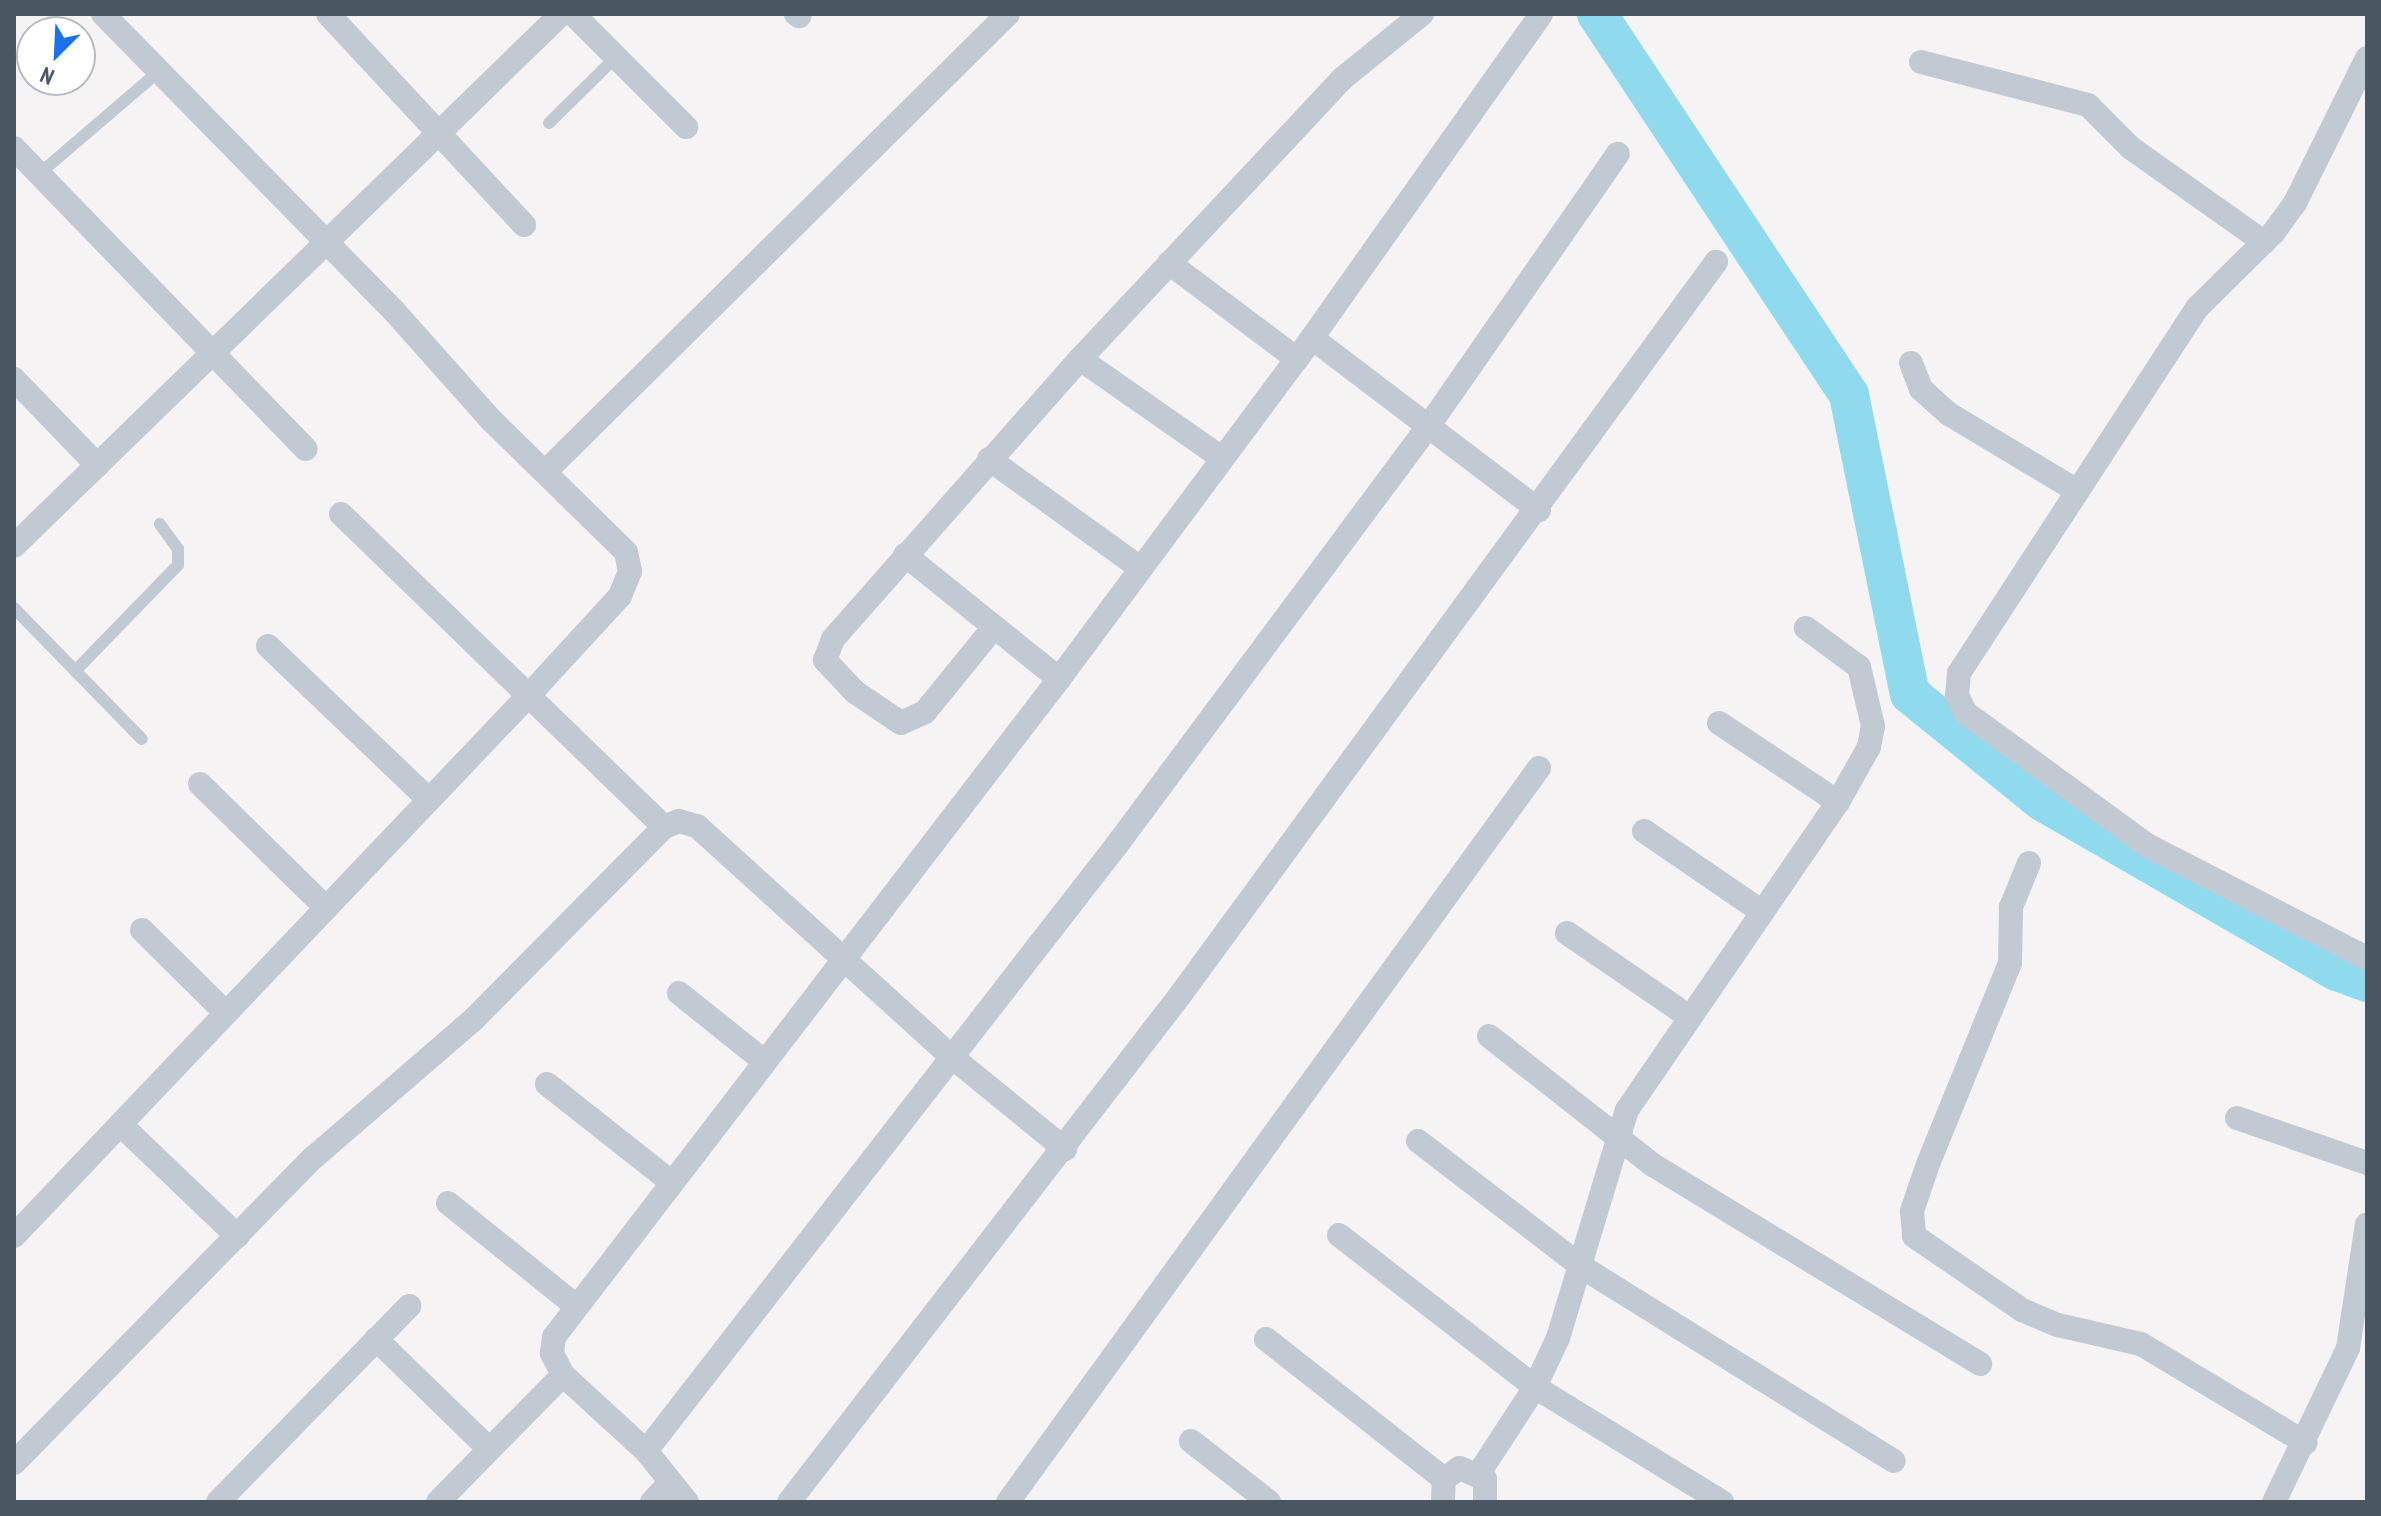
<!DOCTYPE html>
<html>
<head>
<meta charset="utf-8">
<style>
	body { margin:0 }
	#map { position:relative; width:2381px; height:1516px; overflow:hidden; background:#f5f3f3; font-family:"PT Sans Narrow",sans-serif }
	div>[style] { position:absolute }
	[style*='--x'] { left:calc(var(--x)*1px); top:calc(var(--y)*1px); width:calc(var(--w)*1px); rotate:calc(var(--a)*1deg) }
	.river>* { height:40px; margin:-20px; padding:0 20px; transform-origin:20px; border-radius:20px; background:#90daee }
	.service>* { height:12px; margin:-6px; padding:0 6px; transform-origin:6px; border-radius:6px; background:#c1cad2 }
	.minor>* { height:24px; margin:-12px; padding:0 12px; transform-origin:12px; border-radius:12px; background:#c1cad2 }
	span { translate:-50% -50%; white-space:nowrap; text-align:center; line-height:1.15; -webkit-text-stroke:6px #fff; paint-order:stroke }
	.frame { position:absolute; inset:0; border:16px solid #4a5661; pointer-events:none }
	.north { position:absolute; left:16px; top:16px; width:80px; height:80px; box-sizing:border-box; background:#fff; border:2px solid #b7bbc0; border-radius:50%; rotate:204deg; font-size:22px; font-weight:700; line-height:32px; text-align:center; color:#4a5661 }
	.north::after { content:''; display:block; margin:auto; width:28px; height:36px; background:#1a73e8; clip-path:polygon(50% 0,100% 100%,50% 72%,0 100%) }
</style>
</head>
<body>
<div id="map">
	<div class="river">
		<div style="--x:1597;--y:14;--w:457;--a:56.5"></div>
		<div style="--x:1849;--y:395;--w:305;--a:78.5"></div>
		<div style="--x:1910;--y:694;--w:170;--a:39"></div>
		<div style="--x:2042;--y:801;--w:340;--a:30"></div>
		<div style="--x:2337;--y:971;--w:32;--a:20"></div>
	</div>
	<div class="service">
		<div style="--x:549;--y:123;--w:94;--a:-44.6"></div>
		<div style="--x:39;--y:174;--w:157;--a:-40.6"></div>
		<div style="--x:14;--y:608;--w:183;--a:45.7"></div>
		<div style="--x:75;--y:671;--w:148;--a:-45.8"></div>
		<div style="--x:178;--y:565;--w:16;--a:-90"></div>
		<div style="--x:178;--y:549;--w:31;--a:-126"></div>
	</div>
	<div class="minor">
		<div style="--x:328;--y:14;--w:288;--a:47.1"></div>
		<div style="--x:573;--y:14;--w:160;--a:45"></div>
		<div style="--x:796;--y:14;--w:4;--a:34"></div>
		<div style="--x:2367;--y:58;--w:162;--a:116.4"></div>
		<div style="--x:2295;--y:203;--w:36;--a:126"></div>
		<div style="--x:2274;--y:232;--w:108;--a:135.4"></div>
		<div style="--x:2197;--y:308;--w:436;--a:123.1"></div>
		<div style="--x:1959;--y:673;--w:23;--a:95"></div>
		<div style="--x:1957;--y:696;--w:19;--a:62"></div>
		<div style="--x:1966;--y:713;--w:224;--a:36.1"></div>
		<div style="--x:2147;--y:845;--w:247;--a:27.2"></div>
		<div style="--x:1921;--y:62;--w:172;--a:14.4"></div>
		<div style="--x:2088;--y:105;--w:61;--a:45"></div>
		<div style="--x:2131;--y:148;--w:163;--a:35.3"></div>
		<div style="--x:14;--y:148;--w:419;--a:45.9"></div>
		<div style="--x:1169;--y:263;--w:160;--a:36.9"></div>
		<div style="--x:1312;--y:338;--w:285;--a:37.2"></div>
		<div style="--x:1080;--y:359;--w:173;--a:34.9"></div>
		<div style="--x:1911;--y:363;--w:28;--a:69"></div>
		<div style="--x:1921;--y:389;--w:38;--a:42"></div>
		<div style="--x:1949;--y:414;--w:149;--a:31"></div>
		<div style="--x:14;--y:379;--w:120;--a:46"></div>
		<div style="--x:989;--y:459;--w:186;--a:35.8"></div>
		<div style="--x:546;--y:471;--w:650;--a:-44.69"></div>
		<div style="--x:341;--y:514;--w:450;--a:44.1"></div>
		<div style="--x:14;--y:546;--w:763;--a:-44.2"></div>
		<div style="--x:905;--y:555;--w:198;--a:38.8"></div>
		<div style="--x:994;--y:627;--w:109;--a:129.1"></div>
		<div style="--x:925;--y:712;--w:26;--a:155"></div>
		<div style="--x:901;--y:723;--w:55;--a:-146"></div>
		<div style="--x:855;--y:692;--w:44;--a:-133.2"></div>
		<div style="--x:825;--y:660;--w:22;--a:-69"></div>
		<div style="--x:833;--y:639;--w:373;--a:-48.6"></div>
		<div style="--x:1080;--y:359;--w:383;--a:-46.9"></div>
		<div style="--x:1342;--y:79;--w:103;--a:-39.1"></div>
		<div style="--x:268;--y:646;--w:220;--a:43.7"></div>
		<div style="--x:1719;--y:723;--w:143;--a:33.6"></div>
		<div style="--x:200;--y:784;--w:177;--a:44.5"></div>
		<div style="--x:1644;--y:831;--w:142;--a:34.4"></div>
		<div style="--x:2029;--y:863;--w:48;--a:112.2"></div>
		<div style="--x:2011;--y:907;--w:56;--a:91"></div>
		<div style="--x:2010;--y:963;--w:217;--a:112.2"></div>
		<div style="--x:1928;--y:1164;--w:50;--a:108.8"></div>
		<div style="--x:1912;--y:1211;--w:25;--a:85"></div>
		<div style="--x:1914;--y:1236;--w:131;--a:34.4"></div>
		<div style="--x:2022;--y:1310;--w:39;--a:23"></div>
		<div style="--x:2058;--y:1325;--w:85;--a:12.9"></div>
		<div style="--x:2141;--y:1344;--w:192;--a:31"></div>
		<div style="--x:142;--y:930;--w:117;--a:44.7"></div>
		<div style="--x:1567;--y:933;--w:147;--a:34.4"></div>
		<div style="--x:679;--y:993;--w:109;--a:38.7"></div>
		<div style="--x:1489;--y:1036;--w:209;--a:38.2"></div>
		<div style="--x:1653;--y:1165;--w:383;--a:31.3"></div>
		<div style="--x:547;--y:1084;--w:158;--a:38.3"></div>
		<div style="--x:2237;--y:1118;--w:138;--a:19.1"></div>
		<div style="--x:121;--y:1125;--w:161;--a:43.7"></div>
		<div style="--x:1418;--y:1141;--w:207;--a:37.5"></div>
		<div style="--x:1582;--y:1267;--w:367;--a:31.9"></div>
		<div style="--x:448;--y:1203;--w:163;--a:38.8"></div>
		<div style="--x:1339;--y:1235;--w:248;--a:37.8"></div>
		<div style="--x:1535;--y:1387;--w:220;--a:31.6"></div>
		<div style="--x:14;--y:1236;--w:747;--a:-46.41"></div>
		<div style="--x:529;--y:695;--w:134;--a:-47.4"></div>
		<div style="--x:620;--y:596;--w:27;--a:-68"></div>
		<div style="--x:630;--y:571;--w:19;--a:-102"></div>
		<div style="--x:626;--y:552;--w:187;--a:-135.6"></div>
		<div style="--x:492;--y:421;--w:147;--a:-131.7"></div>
		<div style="--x:394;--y:311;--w:416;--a:-134.4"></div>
		<div style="--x:376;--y:1339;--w:158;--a:44.2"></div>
		<div style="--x:1266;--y:1339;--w:226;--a:38.2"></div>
		<div style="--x:1191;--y:1441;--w:99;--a:38"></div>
		<div style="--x:646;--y:1451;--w:766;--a:-52.16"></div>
		<div style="--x:1116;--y:846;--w:526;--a:-53.35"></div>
		<div style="--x:1430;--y:424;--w:329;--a:-55.2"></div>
		<div style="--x:14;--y:1463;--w:427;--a:-45.6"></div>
		<div style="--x:313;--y:1158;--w:213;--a:-40.8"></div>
		<div style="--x:474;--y:1019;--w:270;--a:-45.3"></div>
		<div style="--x:664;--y:827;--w:16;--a:-22"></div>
		<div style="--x:679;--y:821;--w:19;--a:16"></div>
		<div style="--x:697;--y:826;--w:344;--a:42.2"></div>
		<div style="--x:952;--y:1057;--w:146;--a:39.2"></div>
		<div style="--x:1479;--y:1473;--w:103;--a:-56.9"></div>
		<div style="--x:1535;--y:1387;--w:54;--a:-64.9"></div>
		<div style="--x:1558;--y:1338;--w:238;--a:-73.2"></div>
		<div style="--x:1627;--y:1110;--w:373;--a:-55.6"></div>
		<div style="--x:1838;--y:802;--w:63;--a:-60.6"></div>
		<div style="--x:1869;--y:747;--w:21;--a:-79"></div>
		<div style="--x:1873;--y:726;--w:61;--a:-103.3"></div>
		<div style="--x:1859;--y:667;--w:66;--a:-143.7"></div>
		<div style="--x:218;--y:1502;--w:274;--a:-45.7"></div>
		<div style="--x:438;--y:1502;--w:178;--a:-45.5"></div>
		<div style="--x:652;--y:1502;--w:26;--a:-47"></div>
		<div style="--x:687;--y:1502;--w:65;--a:-128.8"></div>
		<div style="--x:646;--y:1451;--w:113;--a:-137.5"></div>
		<div style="--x:563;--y:1375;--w:25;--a:-117"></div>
		<div style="--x:552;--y:1353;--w:16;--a:-83"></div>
		<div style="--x:554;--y:1337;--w:829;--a:-52.49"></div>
		<div style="--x:1059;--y:679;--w:399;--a:-53.4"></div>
		<div style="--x:1297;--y:359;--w:422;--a:-54.7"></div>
		<div style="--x:789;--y:1502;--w:642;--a:-52.34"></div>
		<div style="--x:1181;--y:994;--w:907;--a:-53.84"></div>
		<div style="--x:1008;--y:1502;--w:906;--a:-54.12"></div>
		<div style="--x:1443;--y:1502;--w:23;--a:-88"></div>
		<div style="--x:1444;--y:1479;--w:19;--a:-35"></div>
		<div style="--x:1460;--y:1468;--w:27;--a:24"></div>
		<div style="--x:1485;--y:1479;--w:23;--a:90"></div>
		<div style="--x:2274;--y:1502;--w:171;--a:-64.3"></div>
		<div style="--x:2348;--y:1348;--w:125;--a:-81.3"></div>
	</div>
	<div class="frame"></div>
	<div class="north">N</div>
</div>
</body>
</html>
